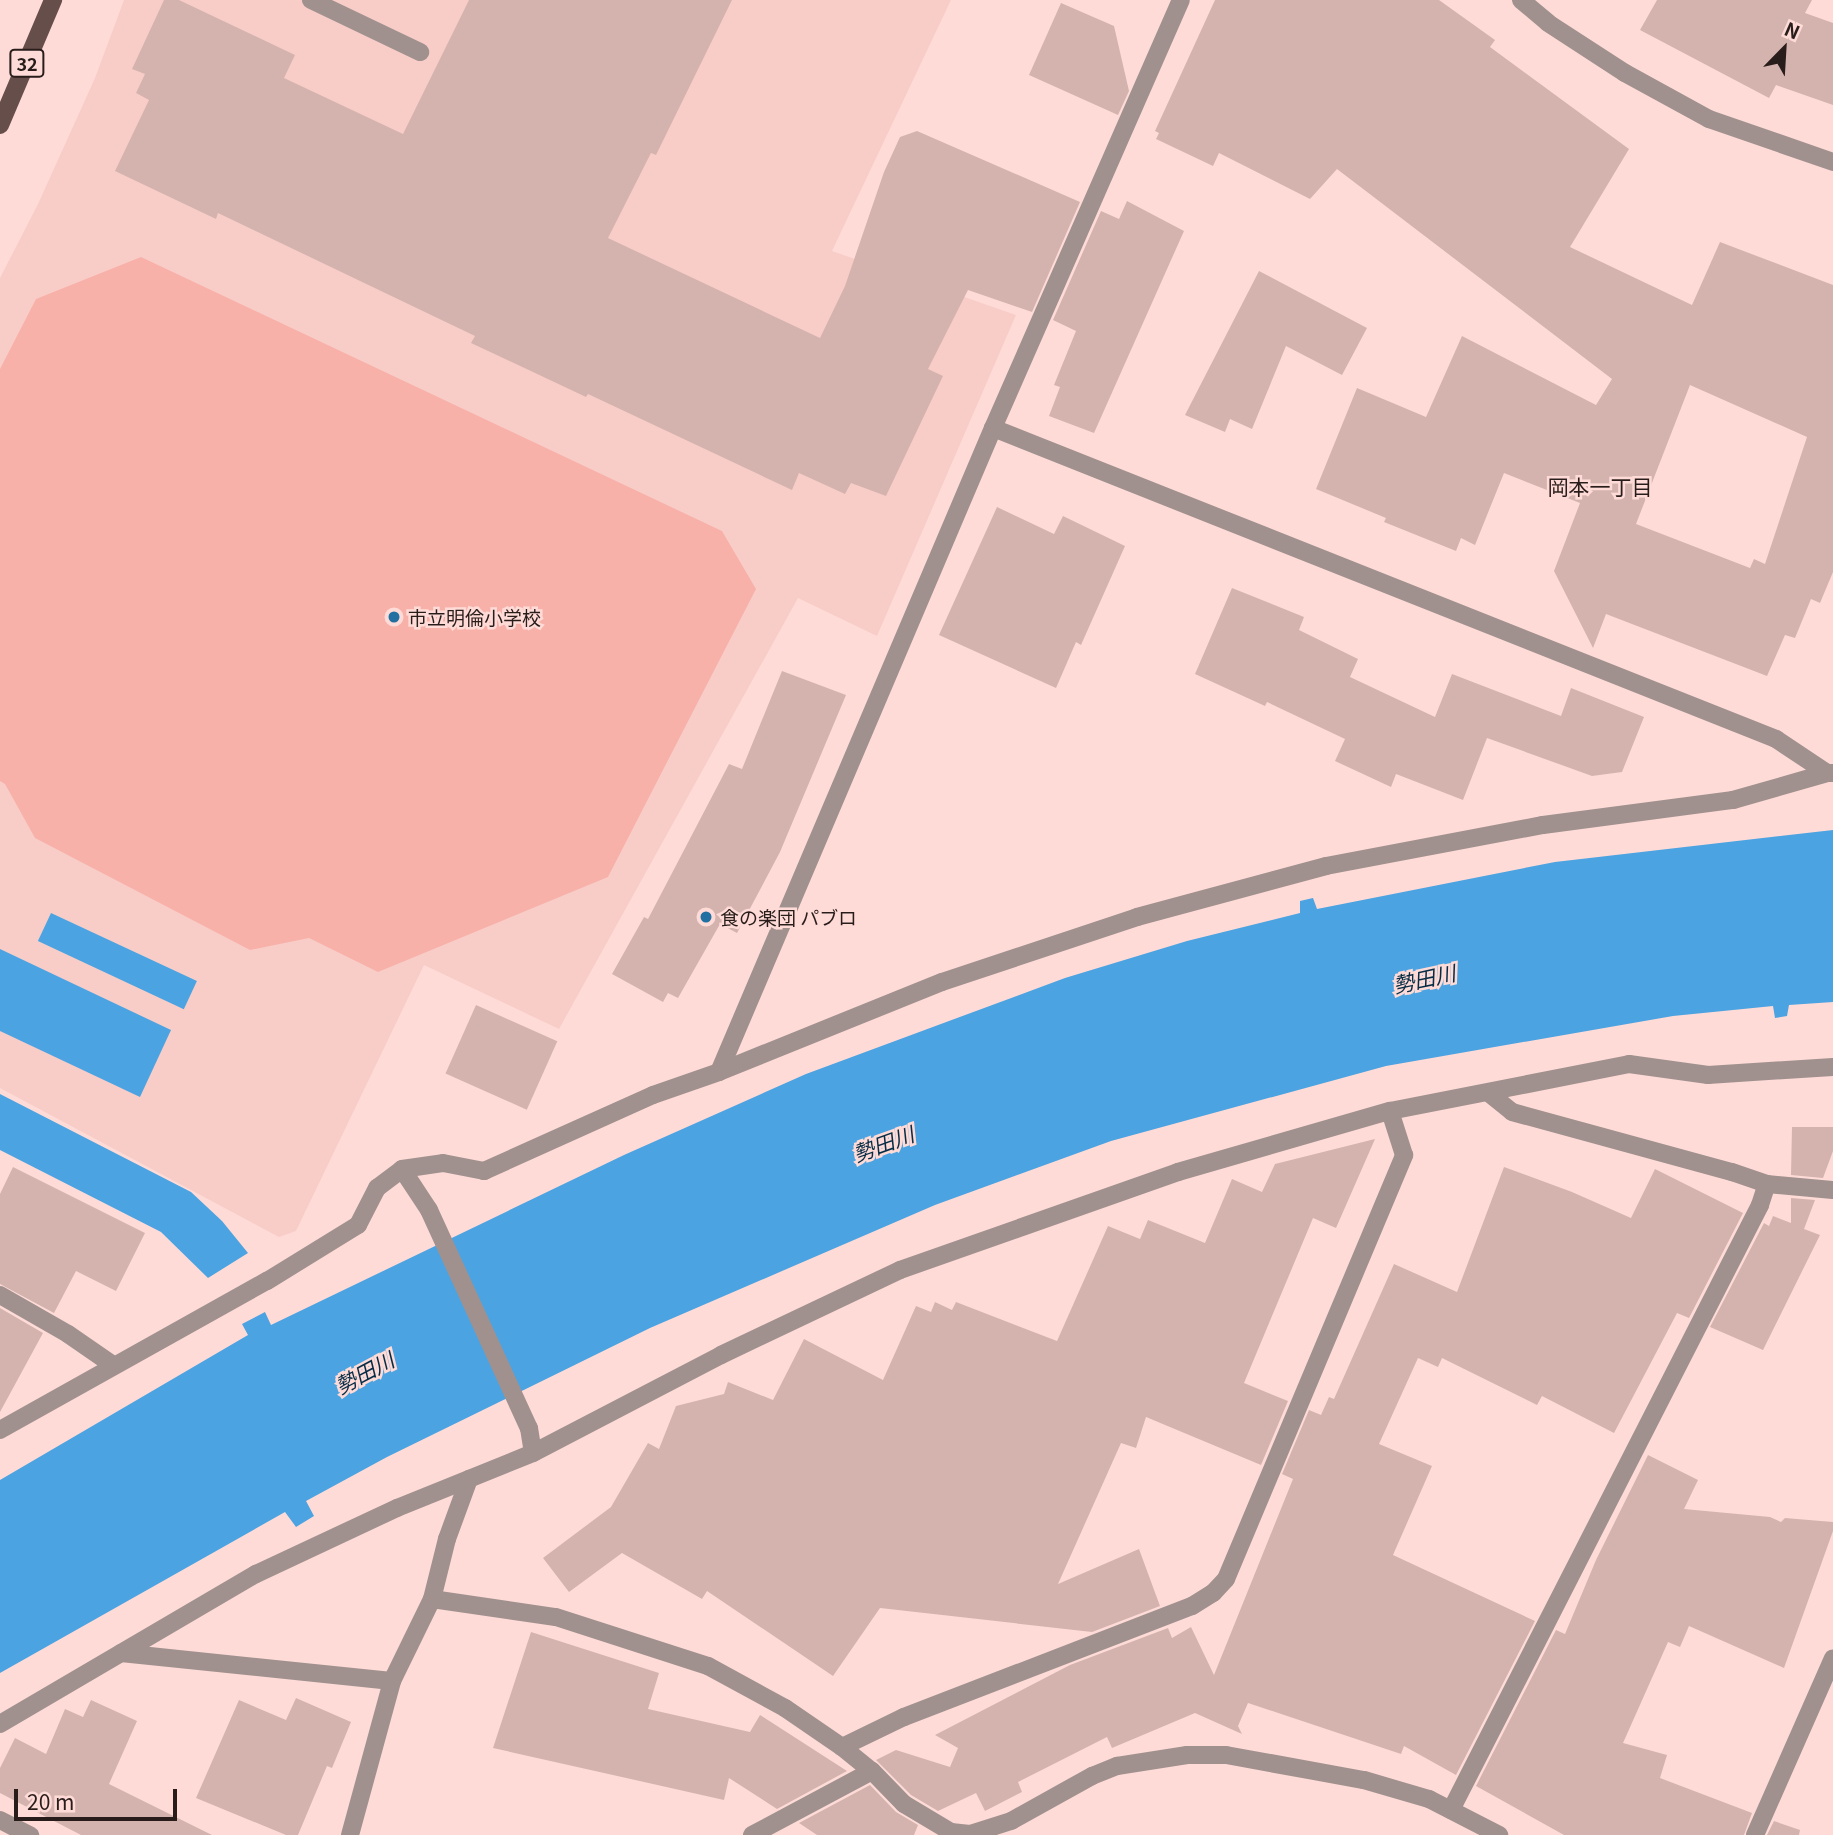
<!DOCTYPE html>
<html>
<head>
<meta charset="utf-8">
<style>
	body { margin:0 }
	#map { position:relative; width:1833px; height:1835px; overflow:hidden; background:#fedbd7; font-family:Georgia,"Noto Sans JP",serif }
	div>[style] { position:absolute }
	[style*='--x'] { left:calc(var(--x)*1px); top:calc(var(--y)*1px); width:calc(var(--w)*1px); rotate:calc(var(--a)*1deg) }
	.built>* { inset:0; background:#f8cdc8 }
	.green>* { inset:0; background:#f8b1a9 }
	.water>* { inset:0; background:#4ca3e1; transform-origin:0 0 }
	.building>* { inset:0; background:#d4b3ae; transform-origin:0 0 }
	.minor>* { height:18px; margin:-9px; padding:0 9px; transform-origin:9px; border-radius:9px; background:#a0918f }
	.major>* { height:18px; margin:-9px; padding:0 9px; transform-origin:9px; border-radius:9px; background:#664e4b }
	.dots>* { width:19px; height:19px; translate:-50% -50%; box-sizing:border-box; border:4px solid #fedbd7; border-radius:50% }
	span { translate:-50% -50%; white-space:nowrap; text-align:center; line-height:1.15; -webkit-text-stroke:5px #fedbd7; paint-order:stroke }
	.shield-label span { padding:2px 5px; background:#fedbd7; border:2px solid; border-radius:5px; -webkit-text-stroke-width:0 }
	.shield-label { font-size:18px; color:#291d1b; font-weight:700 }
	.poi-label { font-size:19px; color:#291d1b }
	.left { translate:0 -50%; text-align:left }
	.neighbourhood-label { font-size:21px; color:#291d1b }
	.water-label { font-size:21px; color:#072d46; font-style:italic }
	.north { position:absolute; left:1749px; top:14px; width:70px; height:70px; -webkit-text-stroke:5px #fedbd7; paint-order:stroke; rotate:24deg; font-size:19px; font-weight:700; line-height:28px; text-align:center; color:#291d1b }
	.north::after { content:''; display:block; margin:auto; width:24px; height:32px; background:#291d1b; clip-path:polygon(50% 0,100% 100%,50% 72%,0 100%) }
	.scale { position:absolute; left:14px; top:1789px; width:163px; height:32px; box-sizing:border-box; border:4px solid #291d1b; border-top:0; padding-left:9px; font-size:21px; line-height:24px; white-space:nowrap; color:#291d1b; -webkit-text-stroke:5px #fedbd7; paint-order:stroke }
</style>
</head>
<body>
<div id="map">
	<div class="built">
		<div style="clip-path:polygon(124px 0,951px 0,832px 251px,1016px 315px,877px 636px,798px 598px,559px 1029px,424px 965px,296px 1231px,279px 1237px,0 1088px,0 278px,38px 204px,95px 78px)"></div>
	</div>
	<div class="green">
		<div style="clip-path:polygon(141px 257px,722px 531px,756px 589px,608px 877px,378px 972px,309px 938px,250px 950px,35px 838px,5px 784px,0 781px,0 369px,36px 299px)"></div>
	</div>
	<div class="water">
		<div style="clip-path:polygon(1833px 830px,1833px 1002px,1789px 1005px,1787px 1016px,1775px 1018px,1773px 1006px,1673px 1016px,1386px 1066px,1111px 1141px,935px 1205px,650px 1328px,387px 1457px,306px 1501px,314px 1516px,296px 1527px,285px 1512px,0 1673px,0 1480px,248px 1335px,242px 1324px,265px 1312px,271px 1325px,624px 1155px,806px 1074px,1065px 978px,1187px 941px,1300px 913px,1300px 901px,1313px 898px,1317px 909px,1555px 862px)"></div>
		<div style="left:51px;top:913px;width:161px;height:31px;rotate:25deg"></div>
		<div style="clip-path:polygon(0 949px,171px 1030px,140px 1097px,0 1031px)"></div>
		<div style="clip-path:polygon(0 1094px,191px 1192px,222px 1221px,248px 1253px,208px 1278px,161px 1232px,0 1150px)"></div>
	</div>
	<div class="building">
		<div style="clip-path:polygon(164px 0,179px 0,295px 55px,284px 78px,403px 134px,469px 0,732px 0,656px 155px,651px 153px,608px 238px,820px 338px,845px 286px,884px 172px,900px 137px,917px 131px,1080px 202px,1032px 312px,968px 290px,928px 369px,943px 376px,886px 496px,851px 483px,845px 494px,799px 473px,792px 490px,588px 394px,586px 397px,471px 343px,475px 336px,218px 213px,216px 219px,115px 171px,149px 100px,136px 93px,145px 74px,132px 69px)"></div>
		<div style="clip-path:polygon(evenodd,1215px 0,1439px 0,1495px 40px,1490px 47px,1629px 149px,1570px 247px,1692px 305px,1720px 242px,1833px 285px,1833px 572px,1820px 603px,1811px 599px,1795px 638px,1785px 635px,1767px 676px,1606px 614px,1593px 648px,1554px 571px,1580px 503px,1504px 473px,1475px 545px,1461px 538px,1456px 551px,1384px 522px,1386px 518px,1316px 489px,1357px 388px,1426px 417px,1462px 336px,1596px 405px,1612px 379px,1337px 169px,1310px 199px,1219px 153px,1213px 166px,1156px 139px,1159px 133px,1155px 131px,1215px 0,1690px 385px,1807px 437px,1765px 564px,1754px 559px,1750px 568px,1636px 524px,1690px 385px)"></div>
		<div style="clip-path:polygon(1657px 0,1812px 0,1805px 13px,1833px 23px,1833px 105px,1776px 85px,1769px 98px,1640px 30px)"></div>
		<div style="clip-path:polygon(1061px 3px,1114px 26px,1129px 91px,1118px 115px,1029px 75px)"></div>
		<div style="clip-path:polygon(1127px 201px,1184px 231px,1094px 433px,1049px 416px,1060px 387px,1054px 385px,1076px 331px,1053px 320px,1101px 211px,1119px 219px)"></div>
		<div style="clip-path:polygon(1259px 271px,1367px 328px,1342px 375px,1286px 346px,1252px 429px,1230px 419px,1225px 432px,1185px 415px)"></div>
		<div style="clip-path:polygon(997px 507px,1054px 534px,1063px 516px,1125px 546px,1081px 645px,1076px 642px,1056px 688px,939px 635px)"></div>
		<div style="clip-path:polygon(1232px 588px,1304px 617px,1299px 630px,1358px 659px,1350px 677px,1435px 717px,1452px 674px,1561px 716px,1571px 688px,1644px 717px,1622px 772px,1592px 776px,1487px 738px,1463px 800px,1396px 774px,1391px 787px,1335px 761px,1345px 739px,1267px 702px,1265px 706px,1195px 674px)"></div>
		<div style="clip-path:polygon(782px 671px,846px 695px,780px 852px,737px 933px,720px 924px,678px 998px,668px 993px,663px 1002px,612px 974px,644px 917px,648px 919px,729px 764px,742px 769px)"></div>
		<div style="left:476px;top:1005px;width:89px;height:75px;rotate:24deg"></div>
		<div style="clip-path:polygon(1792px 1127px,1833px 1127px,1833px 1151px,1823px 1178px,1791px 1175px)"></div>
		<div style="clip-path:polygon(1375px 1139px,1336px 1228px,1313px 1218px,1244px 1383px,1288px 1401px,1261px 1465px,1146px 1417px,1136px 1448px,1121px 1443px,1058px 1584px,1139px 1549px,1160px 1606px,1092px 1632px,880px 1608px,833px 1676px,707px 1591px,702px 1599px,622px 1553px,569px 1592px,543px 1558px,611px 1507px,648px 1443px,659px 1449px,676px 1406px,724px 1394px,728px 1382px,773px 1400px,804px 1339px,883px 1380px,916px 1306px,931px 1312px,935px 1302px,952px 1310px,956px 1302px,1057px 1341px,1108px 1226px,1140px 1239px,1148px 1220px,1205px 1243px,1232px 1179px,1262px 1192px,1275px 1164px)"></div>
		<div style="clip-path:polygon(13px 1167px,145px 1233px,116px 1291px,76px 1271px,54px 1313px,0 1284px,0 1194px)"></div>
		<div style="clip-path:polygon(1504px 1167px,1572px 1192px,1631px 1218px,1655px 1169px,1743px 1213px,1689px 1318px,1677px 1313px,1614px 1433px,1542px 1396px,1537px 1405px,1442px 1358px,1438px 1367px,1418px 1358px,1379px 1444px,1432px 1466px,1393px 1555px,1535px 1621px,1456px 1775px,1404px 1746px,1401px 1754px,1248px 1703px,1238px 1726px,1242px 1734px,1195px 1713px,1112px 1748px,1107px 1737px,1018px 1782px,1022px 1792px,985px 1811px,976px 1793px,938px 1811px,911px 1795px,876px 1760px,896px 1750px,950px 1767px,958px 1748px,935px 1735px,1070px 1665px,1168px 1628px,1172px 1638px,1191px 1627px,1214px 1675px,1293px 1479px,1282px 1474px,1309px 1410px,1321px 1415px,1329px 1397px,1334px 1399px,1394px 1264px,1457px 1292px)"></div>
		<div style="clip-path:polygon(1791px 1198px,1815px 1200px,1804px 1229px,1820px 1235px,1763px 1350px,1710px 1327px,1764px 1223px,1769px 1226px,1773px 1216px,1791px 1223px)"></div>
		<div style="clip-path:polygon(0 1308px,43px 1333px,0 1412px)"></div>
		<div style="clip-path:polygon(1648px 1455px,1698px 1480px,1684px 1509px,1770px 1517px,1781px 1522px,1785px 1518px,1833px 1522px,1833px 1531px,1784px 1668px,1689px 1626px,1680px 1647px,1668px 1642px,1623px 1743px,1667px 1755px,1660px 1778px,1752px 1813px,1744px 1835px,1564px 1835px,1476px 1786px,1556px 1630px,1565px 1634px,1596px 1560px)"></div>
		<div style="clip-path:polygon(531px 1632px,659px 1673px,648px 1709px,750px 1732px,760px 1715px,847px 1771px,777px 1809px,729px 1778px,724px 1800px,493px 1748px)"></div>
		<div style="clip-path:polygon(296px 1698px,351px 1722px,332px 1768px,327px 1766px,298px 1835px,286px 1835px,196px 1798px,239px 1700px,286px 1720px)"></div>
		<div style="clip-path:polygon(91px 1700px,137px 1721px,109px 1784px,212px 1835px,81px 1835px,0 1793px,0 1768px,15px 1738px,46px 1754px,65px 1709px,83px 1717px)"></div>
		<div style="clip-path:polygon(870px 1785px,896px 1812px,918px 1825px,914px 1835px,817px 1835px,799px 1823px)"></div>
		<div style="clip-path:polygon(1774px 1821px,1800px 1830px,1799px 1835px,1767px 1835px)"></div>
	</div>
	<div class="minor">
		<div style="--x:311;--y:0;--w:121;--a:25.5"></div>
		<div style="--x:1521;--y:0;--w:35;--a:40"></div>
		<div style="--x:1548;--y:23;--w:92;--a:33"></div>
		<div style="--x:1625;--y:73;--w:96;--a:28.7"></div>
		<div style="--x:1709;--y:119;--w:131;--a:19.1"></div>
		<div style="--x:993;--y:428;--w:843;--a:21.66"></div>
		<div style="--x:1776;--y:739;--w:61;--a:33.7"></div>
		<div style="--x:1827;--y:773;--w:6;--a:0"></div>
		<div style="--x:719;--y:1072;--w:700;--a:-66.95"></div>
		<div style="--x:993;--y:428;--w:467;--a:-66.3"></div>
		<div style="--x:1490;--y:1094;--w:28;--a:39"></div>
		<div style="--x:1512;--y:1112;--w:228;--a:15.3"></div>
		<div style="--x:1732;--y:1172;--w:37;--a:19"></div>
		<div style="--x:1767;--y:1184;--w:66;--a:5.2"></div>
		<div style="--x:402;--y:1169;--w:49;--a:56.6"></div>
		<div style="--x:429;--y:1210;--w:240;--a:65.4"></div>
		<div style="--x:529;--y:1428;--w:25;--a:81"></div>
		<div style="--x:0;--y:1295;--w:78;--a:29.8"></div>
		<div style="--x:68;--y:1334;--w:55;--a:34.6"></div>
		<div style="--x:0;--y:1430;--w:306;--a:-29.2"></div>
		<div style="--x:267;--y:1281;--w:107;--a:-31.6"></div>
		<div style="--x:358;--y:1225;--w:42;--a:-62.8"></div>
		<div style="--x:377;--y:1188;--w:31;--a:-37"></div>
		<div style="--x:402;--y:1169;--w:41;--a:-8.3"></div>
		<div style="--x:443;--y:1163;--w:42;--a:11"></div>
		<div style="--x:484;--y:1171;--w:185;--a:-24.2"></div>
		<div style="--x:653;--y:1095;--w:70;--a:-19.2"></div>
		<div style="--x:719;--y:1072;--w:240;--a:-22"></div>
		<div style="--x:942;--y:982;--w:206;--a:-18.4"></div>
		<div style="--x:1137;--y:917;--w:196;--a:-15.1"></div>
		<div style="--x:1326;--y:866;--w:221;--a:-10.7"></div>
		<div style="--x:1543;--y:825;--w:192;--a:-7.5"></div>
		<div style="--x:1733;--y:800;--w:98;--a:-16"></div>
		<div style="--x:432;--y:1599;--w:125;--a:8.3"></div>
		<div style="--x:556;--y:1617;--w:160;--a:17.9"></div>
		<div style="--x:708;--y:1666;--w:88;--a:28.6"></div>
		<div style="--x:785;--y:1708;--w:69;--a:34.4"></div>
		<div style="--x:842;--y:1747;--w:38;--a:39"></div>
		<div style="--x:872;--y:1771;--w:46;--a:45.9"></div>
		<div style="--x:904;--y:1804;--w:55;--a:30.8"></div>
		<div style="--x:951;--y:1832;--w:19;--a:6"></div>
		<div style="--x:970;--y:1834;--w:43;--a:-17.6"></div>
		<div style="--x:1011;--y:1821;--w:93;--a:-29.1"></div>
		<div style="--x:1092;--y:1776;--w:27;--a:-22"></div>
		<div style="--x:1117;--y:1766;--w:71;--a:-8.9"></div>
		<div style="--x:1187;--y:1755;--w:39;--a:0"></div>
		<div style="--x:1226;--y:1755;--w:140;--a:10.3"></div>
		<div style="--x:1364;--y:1780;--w:68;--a:16.3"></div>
		<div style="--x:1429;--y:1799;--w:79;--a:27.2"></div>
		<div style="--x:121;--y:1653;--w:272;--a:5.9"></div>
		<div style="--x:0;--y:1724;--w:297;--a:-30.4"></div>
		<div style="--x:256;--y:1574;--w:156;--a:-25.1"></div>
		<div style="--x:397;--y:1508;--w:147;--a:-22"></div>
		<div style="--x:533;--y:1453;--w:212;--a:-27.5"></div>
		<div style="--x:721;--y:1355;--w:198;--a:-25.4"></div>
		<div style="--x:900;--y:1270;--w:295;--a:-19.4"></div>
		<div style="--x:1178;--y:1172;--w:221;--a:-16.1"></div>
		<div style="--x:1390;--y:1111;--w:244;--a:-11.1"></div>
		<div style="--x:1629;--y:1064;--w:80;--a:7.9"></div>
		<div style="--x:1708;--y:1075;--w:125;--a:-3.7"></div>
		<div style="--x:842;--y:1747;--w:69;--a:-25.8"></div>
		<div style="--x:904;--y:1717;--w:309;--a:-21.1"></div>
		<div style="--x:1192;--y:1606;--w:25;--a:-32"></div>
		<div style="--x:1213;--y:1593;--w:19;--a:-47"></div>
		<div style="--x:1226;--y:1579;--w:460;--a:-67.2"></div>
		<div style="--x:1404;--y:1155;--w:46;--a:-107.7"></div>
		<div style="--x:1451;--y:1810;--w:679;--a:-62.94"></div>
		<div style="--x:1760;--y:1205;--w:22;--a:-72"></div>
		<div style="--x:0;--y:1820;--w:34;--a:27"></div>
		<div style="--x:350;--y:1835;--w:160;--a:-74.7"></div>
		<div style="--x:392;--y:1681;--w:91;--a:-64"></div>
		<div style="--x:432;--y:1599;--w:62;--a:-76"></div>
		<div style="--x:447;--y:1539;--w:64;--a:-69.9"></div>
		<div style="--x:752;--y:1835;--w:136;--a:-28.1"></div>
		<div style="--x:1755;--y:1835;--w:193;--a:-66.2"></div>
	</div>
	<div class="major">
		<div style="--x:0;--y:125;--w:136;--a:-67"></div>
	</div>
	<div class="dots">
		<div style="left:394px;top:617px;background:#226fa1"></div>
		<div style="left:706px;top:917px;background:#226fa1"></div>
	</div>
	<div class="shield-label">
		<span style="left:27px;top:63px">32</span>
	</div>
	<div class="poi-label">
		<span class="left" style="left:408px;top:617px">市立明倫小学校</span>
		<span class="left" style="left:720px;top:917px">食の楽団 パブロ</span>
	</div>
	<div class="neighbourhood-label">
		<span style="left:1600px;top:486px">岡本一丁目</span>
	</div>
	<div class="water-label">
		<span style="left:1424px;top:978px;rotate:-12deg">勢田川</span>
		<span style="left:883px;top:1143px;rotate:-20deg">勢田川</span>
		<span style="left:364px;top:1372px;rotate:-28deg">勢田川</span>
	</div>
	<div class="north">N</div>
	<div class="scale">20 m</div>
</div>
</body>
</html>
